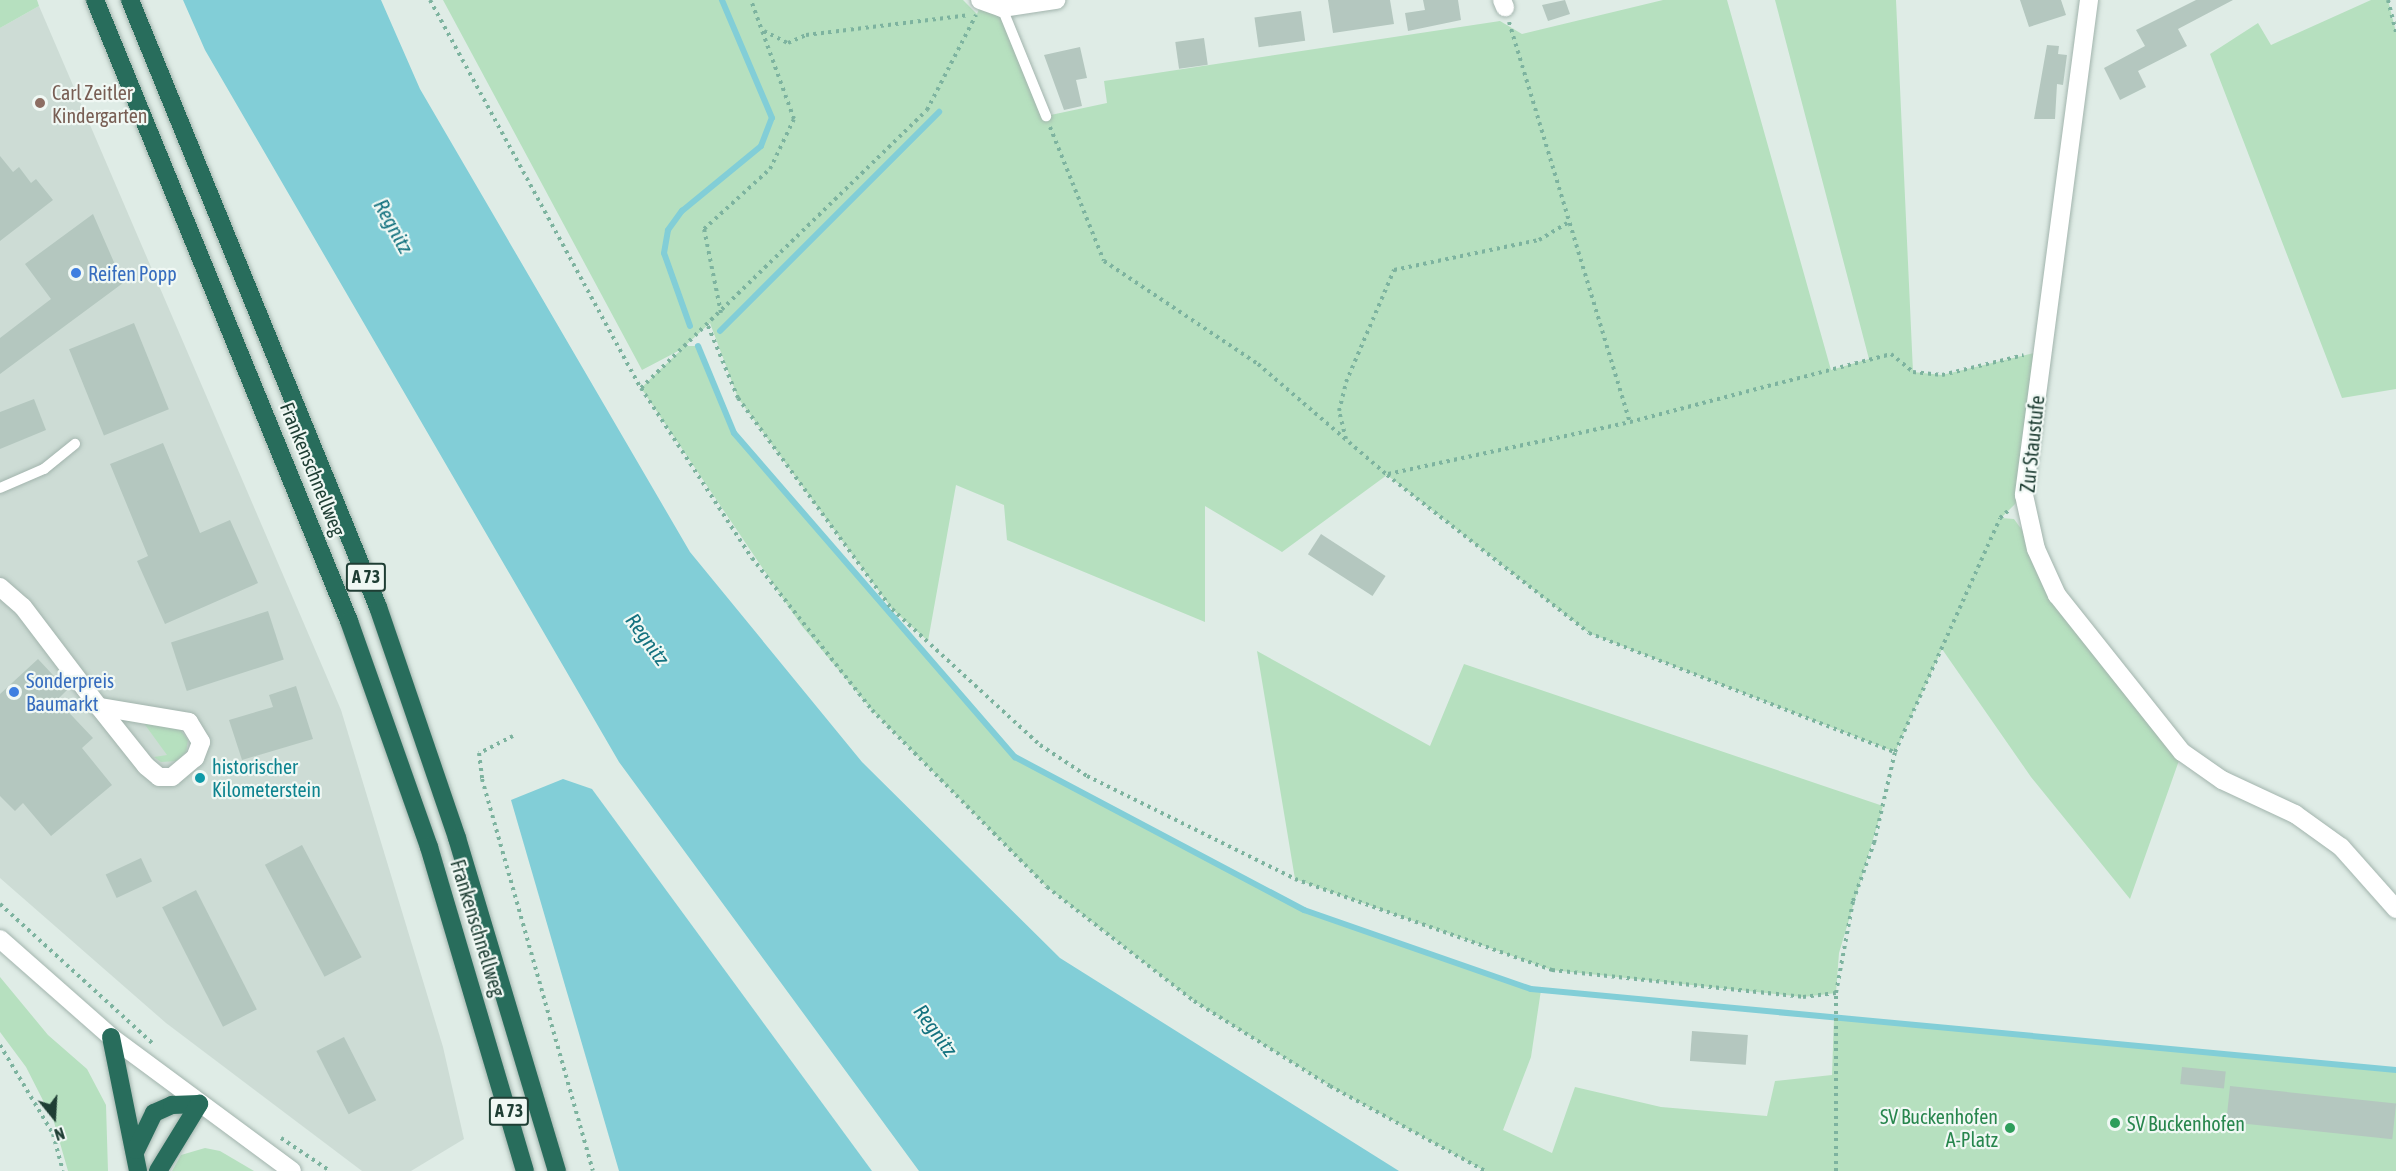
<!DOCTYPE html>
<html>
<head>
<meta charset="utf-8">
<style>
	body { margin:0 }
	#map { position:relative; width:2396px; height:1171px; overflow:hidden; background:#dfece6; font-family:"Asap Condensed",sans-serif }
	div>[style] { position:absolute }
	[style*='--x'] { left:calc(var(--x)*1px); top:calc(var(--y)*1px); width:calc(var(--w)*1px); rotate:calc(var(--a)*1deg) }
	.built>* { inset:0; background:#cddcd5 }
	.green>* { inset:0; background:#b6e0bf }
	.water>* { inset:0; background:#82ced7 }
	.stream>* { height:6px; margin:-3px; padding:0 3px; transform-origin:3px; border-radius:3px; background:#82ced7 }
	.building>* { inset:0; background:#b4c7bf; transform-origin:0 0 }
	.path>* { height:4px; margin-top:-2px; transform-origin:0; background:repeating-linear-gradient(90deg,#7db39f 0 3px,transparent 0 7.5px) }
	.roads { filter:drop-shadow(0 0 2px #a2b4ad) drop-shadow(0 0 2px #a2b4ad) }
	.lane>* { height:10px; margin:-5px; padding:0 5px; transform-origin:5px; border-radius:5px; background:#fff }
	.street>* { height:18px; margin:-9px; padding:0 9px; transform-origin:9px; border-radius:9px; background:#fff }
	.secondary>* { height:18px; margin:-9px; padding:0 9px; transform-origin:9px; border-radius:9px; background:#fff }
	.highway>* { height:18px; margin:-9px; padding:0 9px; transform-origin:9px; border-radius:9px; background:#286d5c }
	.dots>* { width:16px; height:16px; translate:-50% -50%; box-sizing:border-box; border:3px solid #f0f8f4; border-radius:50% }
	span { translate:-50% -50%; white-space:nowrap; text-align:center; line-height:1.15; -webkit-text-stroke:4.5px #f0f8f4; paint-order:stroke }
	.shield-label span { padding:2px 4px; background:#f0f8f4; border:2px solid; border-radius:4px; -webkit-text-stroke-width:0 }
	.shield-label { font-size:18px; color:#1f3e34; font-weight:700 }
	.education-label { font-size:20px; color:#785e54 }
	.left { translate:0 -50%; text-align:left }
	.shop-label { font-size:20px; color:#366cbe }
	.street-label { font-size:20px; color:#1f3e34 }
	.culture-label { font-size:20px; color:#0d838f }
	.leisure-label { font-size:20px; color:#27864d }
	.right { translate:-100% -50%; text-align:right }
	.water-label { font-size:21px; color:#13727f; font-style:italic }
	.north { position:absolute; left:24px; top:1087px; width:60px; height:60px; -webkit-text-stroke:4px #f0f8f4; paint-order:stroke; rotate:162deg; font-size:16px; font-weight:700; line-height:24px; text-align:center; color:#1f3e34 }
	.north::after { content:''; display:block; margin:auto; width:21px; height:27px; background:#1f3e34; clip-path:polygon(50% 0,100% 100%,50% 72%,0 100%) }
</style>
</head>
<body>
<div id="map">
	<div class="built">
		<div style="clip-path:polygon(39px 6px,341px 710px,443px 1047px,464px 1139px,411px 1171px,362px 1171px,166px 1023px,0 878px,0 28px)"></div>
	</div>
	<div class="green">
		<div style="clip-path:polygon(0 0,37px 0,39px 6px,0 28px)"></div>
		<div style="clip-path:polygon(443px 0,963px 0,977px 14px,982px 2px,1002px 8px,1046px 116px,1107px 103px,1104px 81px,1500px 21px,1522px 34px,1663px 0,1727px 0,1831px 370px,1869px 359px,1775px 0,1896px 0,1913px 372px,1942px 375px,2042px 351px,2024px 495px,2001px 518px,2014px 519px,2036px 549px,2057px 595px,2182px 752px,2130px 899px,2031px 777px,1942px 649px,1895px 752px,1589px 633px,1387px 475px,1282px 552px,1205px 506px,1205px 622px,1007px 540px,1004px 505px,956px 485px,928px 641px,892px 609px,738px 398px,710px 323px,685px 346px,698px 346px,734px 433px,1015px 757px,1304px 910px,1541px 990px,1531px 1057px,1503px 1130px,1552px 1153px,1575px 1087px,1661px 1107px,1767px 1116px,1775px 1081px,1832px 1075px,1834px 1017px,2396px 1070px,2396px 1171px,1485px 1171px,1330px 1086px,1194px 1001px,1047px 887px,872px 710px,801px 625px,641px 388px,682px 349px,642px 370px)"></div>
		<div style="clip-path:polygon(2371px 0,2388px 0,2396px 32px,2396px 389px,2342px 398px,2210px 54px,2258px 23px,2271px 45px)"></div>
		<div style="clip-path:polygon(1257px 651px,1430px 746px,1464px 664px,1883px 806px,1839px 953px,1836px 993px,1803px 997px,1552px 970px,1295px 879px)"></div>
		<div style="clip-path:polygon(126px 717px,179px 728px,188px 740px,186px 752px,177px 761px,161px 762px,154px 757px,167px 755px,143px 722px,128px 722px)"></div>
		<div style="clip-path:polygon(0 977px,48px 1035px,87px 1069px,106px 1105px,108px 1171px,68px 1171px,54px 1122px,26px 1067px,0 1032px)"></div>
		<div style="clip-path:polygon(205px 1148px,220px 1151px,254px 1171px,172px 1171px,181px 1155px)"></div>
	</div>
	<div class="water">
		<div style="clip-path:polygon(183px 0,381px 0,420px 89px,690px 552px,862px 762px,1060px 958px,1399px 1171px,919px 1171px,619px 762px,205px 50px)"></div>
		<div style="clip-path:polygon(563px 779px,592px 789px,872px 1171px,619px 1171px,511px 800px)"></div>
	</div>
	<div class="stream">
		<div style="--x:690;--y:326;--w:77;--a:-109.6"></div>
		<div style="--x:664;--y:253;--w:23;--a:-80"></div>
		<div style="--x:668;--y:230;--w:24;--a:-54"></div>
		<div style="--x:682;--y:211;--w:102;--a:-39.4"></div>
		<div style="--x:761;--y:146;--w:30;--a:-69"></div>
		<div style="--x:772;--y:118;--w:128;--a:-113"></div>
		<div style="--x:720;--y:331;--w:310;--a:-45"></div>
		<div style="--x:698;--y:346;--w:94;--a:67.5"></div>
		<div style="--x:734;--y:433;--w:429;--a:49.1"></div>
		<div style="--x:1015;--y:757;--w:327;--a:27.9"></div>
		<div style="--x:1304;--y:910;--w:240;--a:19.2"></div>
		<div style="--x:1531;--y:989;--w:869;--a:5.35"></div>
	</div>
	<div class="building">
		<div style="clip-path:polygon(1328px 0,1390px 0,1394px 24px,1333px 33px)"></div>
		<div style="clip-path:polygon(1423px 0,1458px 0,1461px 20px,1408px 31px,1405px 13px,1425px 10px)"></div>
		<div style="clip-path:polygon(1565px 0,1570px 14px,1548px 21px,1542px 5px)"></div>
		<div style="clip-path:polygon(2020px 0,2061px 0,2066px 15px,2029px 27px)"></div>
		<div style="clip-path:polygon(2196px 0,2233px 0,2178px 29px,2187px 46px,2138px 71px,2146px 87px,2120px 100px,2104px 68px,2145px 46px,2136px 30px)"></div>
		<div style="left:1301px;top:11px;width:30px;height:47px;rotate:82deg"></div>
		<div style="left:1204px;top:38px;width:27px;height:29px;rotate:82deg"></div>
		<div style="clip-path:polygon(2047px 45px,2059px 46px,2058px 54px,2067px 55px,2063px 85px,2057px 84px,2055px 119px,2034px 119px)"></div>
		<div style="clip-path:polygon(1080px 47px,1087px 78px,1076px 80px,1082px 106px,1064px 110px,1044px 55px)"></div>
		<div style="clip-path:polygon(0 156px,13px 172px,19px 167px,31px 183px,36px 179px,53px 200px,0 241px)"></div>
		<div style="clip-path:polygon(93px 214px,123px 283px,0 374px,0 338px,51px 299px,25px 264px)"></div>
		<div style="left:134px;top:323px;width:93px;height:70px;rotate:68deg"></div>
		<div style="clip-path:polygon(34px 399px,46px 430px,0 449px,0 412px)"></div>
		<div style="clip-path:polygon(163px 443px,200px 533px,230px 520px,258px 583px,165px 624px,137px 561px,148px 556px,110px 464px)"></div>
		<div style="left:1321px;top:534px;width:77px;height:24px;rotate:33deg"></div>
		<div style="left:268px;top:611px;width:51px;height:102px;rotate:72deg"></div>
		<div style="clip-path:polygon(38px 659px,67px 690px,57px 700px,93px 738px,82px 748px,112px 785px,51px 836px,23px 803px,15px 811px,0 796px,0 694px)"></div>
		<div style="clip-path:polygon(296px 686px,313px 739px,242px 760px,229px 720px,273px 707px,269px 695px)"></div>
		<div style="left:302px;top:845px;width:127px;height:42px;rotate:62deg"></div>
		<div style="left:141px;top:858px;width:26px;height:39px;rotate:65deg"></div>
		<div style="left:196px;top:890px;width:134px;height:38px;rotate:63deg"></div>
		<div style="left:1692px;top:1031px;width:56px;height:30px;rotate:4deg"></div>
		<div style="left:344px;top:1037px;width:71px;height:31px;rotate:63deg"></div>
		<div style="left:2182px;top:1067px;width:44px;height:17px;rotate:6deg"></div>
		<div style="left:2230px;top:1086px;width:167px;height:36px;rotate:6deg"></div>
	</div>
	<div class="path">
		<div style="--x:430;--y:0;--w:442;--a:61.5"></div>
		<div style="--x:641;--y:388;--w:203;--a:56.9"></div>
		<div style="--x:752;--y:558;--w:194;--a:51.7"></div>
		<div style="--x:872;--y:710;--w:249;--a:45.3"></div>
		<div style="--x:1047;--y:887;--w:186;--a:37.8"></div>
		<div style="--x:1194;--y:1001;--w:160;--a:32"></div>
		<div style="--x:1330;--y:1086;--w:177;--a:28.7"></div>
		<div style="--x:2388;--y:0;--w:33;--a:76"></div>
		<div style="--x:1509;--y:22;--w:418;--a:73.2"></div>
		<div style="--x:764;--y:31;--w:27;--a:27"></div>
		<div style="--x:788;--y:43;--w:20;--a:-24"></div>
		<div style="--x:806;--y:35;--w:165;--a:-7"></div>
		<div style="--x:1050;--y:127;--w:144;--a:68.1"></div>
		<div style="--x:1104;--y:261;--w:185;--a:33.8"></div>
		<div style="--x:1258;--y:364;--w:170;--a:40.7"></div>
		<div style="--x:1387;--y:475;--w:256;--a:38"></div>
		<div style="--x:1589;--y:633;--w:328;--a:21.3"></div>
		<div style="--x:721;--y:313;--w:86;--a:-101.4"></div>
		<div style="--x:704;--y:229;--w:89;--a:-42.3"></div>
		<div style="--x:770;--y:169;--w:55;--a:-64.4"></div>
		<div style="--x:794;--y:119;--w:127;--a:-109.9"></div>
		<div style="--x:708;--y:326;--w:78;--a:67.4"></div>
		<div style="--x:738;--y:398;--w:261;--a:53.9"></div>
		<div style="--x:892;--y:609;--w:201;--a:42.6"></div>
		<div style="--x:1040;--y:745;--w:56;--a:33.4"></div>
		<div style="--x:1087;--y:776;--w:232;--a:26.3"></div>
		<div style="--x:1295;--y:879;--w:273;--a:19.5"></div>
		<div style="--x:1552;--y:970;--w:252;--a:6.1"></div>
		<div style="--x:1803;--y:997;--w:33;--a:-7"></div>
		<div style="--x:641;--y:388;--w:399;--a:-44.2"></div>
		<div style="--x:927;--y:110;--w:107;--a:-62.7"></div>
		<div style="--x:1346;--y:439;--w:29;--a:-104"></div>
		<div style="--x:1339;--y:411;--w:30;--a:-76"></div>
		<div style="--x:1346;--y:382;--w:122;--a:-66.8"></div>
		<div style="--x:1394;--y:270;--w:148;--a:-11.7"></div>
		<div style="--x:1539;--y:240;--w:33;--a:-31"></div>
		<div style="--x:1388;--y:474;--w:248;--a:-12.1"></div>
		<div style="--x:1630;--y:422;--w:270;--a:-14.6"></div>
		<div style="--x:1891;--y:354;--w:28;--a:39"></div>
		<div style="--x:1913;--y:372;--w:29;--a:6"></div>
		<div style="--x:1942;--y:375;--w:84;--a:-13.7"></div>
		<div style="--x:513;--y:736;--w:38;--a:153"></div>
		<div style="--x:479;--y:753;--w:26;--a:83"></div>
		<div style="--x:482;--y:779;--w:407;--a:74.2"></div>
		<div style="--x:0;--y:904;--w:206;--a:42.4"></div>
		<div style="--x:0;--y:1045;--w:104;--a:59.2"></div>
		<div style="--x:53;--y:1134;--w:38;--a:75"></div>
		<div style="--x:281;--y:1138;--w:59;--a:34"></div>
		<div style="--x:1836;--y:1171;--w:178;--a:-90"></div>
		<div style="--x:1836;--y:993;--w:94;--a:-79.5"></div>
		<div style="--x:1853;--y:901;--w:62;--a:-70.1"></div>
		<div style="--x:1874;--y:843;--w:93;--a:-77"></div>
		<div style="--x:1895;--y:752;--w:256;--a:-65.8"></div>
		<div style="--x:2000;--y:518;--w:15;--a:-42"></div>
	</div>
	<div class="roads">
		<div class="lane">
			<div style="--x:1002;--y:8;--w:117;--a:67.8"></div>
			<div style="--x:0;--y:488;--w:48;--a:-23.4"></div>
			<div style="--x:44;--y:469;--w:40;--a:-39"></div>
		</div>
		<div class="street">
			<div style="--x:980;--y:0;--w:23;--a:20"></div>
			<div style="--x:1002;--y:8;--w:55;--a:-8.4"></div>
			<div style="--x:1502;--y:0;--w:8;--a:67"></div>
			<div style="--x:2089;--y:0;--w:499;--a:97.5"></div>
			<div style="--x:2024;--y:495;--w:55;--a:77.5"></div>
			<div style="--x:2036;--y:549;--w:51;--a:65.5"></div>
			<div style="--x:2057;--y:595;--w:201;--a:51.5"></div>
			<div style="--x:2182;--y:752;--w:49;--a:35"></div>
			<div style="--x:2222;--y:780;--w:81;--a:25"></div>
			<div style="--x:2295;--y:814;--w:57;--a:35.7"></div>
			<div style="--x:2341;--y:847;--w:83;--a:48.4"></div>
			<div style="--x:0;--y:587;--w:30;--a:41"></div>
			<div style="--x:23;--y:607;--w:126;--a:52.8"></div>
			<div style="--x:99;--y:707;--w:75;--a:51.5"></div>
			<div style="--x:146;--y:766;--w:17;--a:40"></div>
			<div style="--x:159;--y:777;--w:13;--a:0"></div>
			<div style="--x:172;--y:777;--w:30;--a:-40"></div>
			<div style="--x:195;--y:758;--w:17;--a:-69"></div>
			<div style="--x:201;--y:742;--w:23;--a:-121"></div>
			<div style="--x:189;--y:722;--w:91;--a:-170.5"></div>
		</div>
		<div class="secondary">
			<div style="--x:0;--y:939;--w:148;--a:41.4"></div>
			<div style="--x:111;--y:1037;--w:225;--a:36.5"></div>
		</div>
		<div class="highway">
			<div style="--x:95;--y:0;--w:671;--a:67.75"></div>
			<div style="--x:349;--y:621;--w:240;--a:70.5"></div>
			<div style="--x:429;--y:847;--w:338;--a:73.5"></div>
			<div style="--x:130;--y:0;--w:656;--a:67.78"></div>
			<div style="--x:378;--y:607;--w:244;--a:71.1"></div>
			<div style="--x:457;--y:838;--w:348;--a:73.3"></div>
			<div style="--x:111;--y:1037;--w:137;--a:78.6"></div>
			<div style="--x:136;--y:1150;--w:41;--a:-64.1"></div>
			<div style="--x:154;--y:1113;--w:20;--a:-24"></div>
			<div style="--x:172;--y:1105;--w:27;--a:-2"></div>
			<div style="--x:158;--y:1171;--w:79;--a:-58.5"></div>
		</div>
	</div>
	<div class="dots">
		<div style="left:40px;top:103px;background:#8d6e63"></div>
		<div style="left:76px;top:273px;background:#3f7fe0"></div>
		<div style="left:14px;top:692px;background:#3f7fe0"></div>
		<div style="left:200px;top:778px;background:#0f9aa8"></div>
		<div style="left:2115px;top:1123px;background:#2e9e5b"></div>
		<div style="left:2010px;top:1128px;background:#2e9e5b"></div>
	</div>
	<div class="shield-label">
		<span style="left:366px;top:577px">A 73</span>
		<span style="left:509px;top:1111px">A 73</span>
	</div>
	<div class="education-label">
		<span class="left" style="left:52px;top:104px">Carl Zeitler<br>Kindergarten</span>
	</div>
	<div class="shop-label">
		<span class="left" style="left:88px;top:273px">Reifen Popp</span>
		<span class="left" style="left:26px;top:692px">Sonderpreis<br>Baumarkt</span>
	</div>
	<div class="street-label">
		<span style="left:2032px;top:444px;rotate:-84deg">Zur Staustufe</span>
		<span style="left:313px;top:469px;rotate:68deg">Frankenschnellweg</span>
		<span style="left:478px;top:928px;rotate:73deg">Frankenschnellweg</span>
	</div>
	<div class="culture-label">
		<span class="left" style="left:212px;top:778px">historischer<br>Kilometerstein</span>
	</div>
	<div class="leisure-label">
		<span class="right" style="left:1998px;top:1128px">SV Buckenhofen<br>A-Platz</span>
		<span class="left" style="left:2127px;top:1123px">SV Buckenhofen</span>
	</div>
	<div class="water-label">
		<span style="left:394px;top:226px;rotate:61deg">Regnitz</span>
		<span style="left:648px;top:639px;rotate:54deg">Regnitz</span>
		<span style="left:936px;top:1030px;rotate:54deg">Regnitz</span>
	</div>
	<div class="north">N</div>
</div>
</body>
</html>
